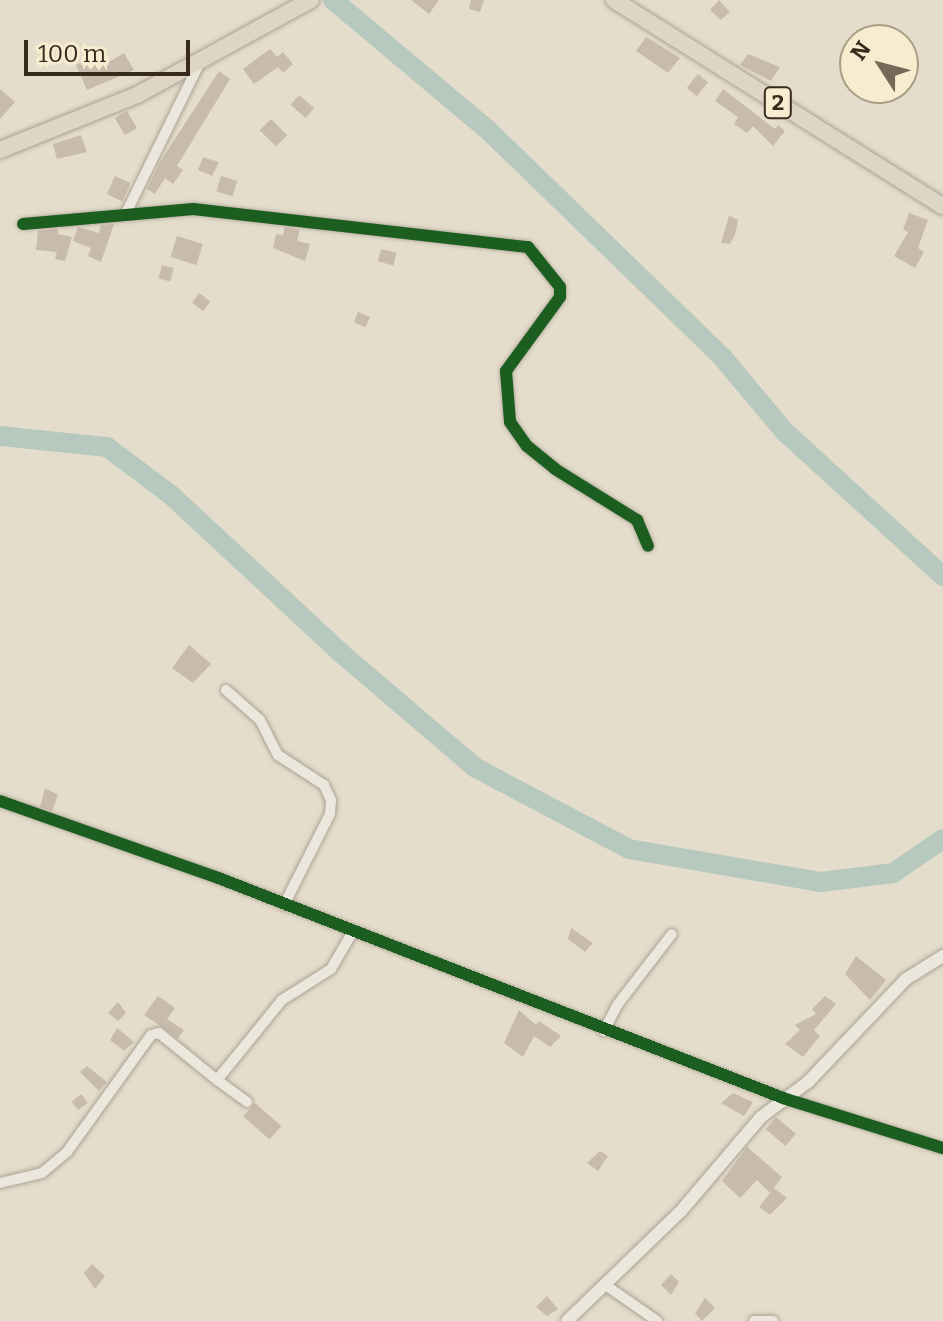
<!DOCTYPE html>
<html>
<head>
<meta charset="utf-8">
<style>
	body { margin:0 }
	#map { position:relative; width:943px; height:1321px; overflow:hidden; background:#e5ddcb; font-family:Bitter,serif }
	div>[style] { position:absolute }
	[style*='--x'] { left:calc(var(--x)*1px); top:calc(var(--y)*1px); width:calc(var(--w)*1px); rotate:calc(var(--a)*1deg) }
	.river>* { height:20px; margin:-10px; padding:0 10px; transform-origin:10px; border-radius:10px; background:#b7c9be }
	.building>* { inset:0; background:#c8bbac; transform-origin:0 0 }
	.roads { filter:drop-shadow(0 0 2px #aaa294) drop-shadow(0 0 2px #aaa294) }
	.minor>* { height:10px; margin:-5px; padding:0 5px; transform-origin:5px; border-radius:5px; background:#ece7dd }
	.tertiary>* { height:12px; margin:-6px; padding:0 6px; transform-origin:6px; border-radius:6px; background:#ece7dd }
	.trunk>* { height:16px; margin:-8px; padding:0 8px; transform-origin:8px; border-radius:8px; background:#ded5c4 }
	.cycleway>* { height:12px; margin:-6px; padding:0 6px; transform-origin:6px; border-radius:6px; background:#1b5e20 }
	span { translate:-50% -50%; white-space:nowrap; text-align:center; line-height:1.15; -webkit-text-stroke:6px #f7eccf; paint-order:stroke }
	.shield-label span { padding:2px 6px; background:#f7eccf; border:2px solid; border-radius:6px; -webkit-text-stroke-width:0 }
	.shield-label { font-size:22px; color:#382a1c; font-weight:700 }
	.north { position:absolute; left:839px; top:24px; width:80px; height:80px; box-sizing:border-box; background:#f7eccf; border:2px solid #ab9e87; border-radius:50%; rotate:306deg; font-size:22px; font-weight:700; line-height:32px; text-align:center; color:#382a1c }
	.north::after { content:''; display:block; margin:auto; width:28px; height:36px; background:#756959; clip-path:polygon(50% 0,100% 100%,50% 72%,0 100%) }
	.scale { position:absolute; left:24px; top:40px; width:166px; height:36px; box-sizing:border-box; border:4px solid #382a1c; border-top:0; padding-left:10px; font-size:24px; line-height:28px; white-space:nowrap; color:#382a1c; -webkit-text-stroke:6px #f7eccf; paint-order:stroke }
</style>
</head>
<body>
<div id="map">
	<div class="river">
		<div style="--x:333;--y:0;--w:204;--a:40"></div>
		<div style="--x:489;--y:131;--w:326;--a:44.1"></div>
		<div style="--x:723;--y:358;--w:95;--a:50.1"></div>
		<div style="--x:784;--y:431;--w:215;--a:42.4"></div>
		<div style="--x:0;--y:436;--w:108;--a:5.9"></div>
		<div style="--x:107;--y:447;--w:80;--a:36.9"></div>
		<div style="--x:171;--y:495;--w:233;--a:42.9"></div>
		<div style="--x:342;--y:654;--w:176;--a:40.4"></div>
		<div style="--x:476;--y:768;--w:173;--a:27.9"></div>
		<div style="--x:629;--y:849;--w:195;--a:9.8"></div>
		<div style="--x:821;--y:882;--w:73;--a:-7.1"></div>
		<div style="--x:893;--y:873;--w:60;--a:-34.2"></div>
	</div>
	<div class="building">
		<div style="clip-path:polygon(411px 0,439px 0,429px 14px)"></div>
		<div style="clip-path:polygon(471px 0,484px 0,480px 12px,469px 9px)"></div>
		<div style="clip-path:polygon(719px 0,730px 12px,721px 20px,710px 10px)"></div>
		<div style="clip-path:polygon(646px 37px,680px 58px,668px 73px,636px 51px)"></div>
		<div style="clip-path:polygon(270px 49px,277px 57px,283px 52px,293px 64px,283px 73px,278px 67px,254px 84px,243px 69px)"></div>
		<div style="clip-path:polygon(102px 52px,107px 63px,124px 53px,134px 70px,87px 90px,76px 65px)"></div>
		<div style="clip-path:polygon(748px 54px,780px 67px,771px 81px,740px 65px)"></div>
		<div style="clip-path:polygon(219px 71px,230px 79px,177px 166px,183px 170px,173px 184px,165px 178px,155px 194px,147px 189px,160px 162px)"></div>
		<div style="left:698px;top:74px;width:13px;height:18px;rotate:39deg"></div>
		<div style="clip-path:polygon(0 89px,15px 102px,0 119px)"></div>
		<div style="clip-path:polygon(723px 89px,775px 129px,778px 125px,785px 131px,773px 146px,753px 126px,747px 133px,734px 124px,738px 117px,715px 101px)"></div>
		<div style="left:299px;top:95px;width:20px;height:13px;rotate:41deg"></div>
		<div style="left:127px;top:111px;width:20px;height:14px;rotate:60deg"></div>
		<div style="left:271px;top:119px;width:23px;height:16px;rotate:45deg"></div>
		<div style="clip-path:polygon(81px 135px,87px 152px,57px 159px,53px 144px)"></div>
		<div style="clip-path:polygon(203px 157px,219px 162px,212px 176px,198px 170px)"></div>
		<div style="left:115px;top:176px;width:17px;height:20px;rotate:24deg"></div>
		<div style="left:221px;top:176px;width:17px;height:16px;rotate:17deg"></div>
		<div style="clip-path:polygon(909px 213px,928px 220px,918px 248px,924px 252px,915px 268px,894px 256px,908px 232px,903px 230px)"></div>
		<div style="clip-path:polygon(729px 216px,738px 220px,735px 235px,730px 244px,721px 243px)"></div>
		<div style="clip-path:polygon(114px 224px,101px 262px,88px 256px,91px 248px,73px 241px,78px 227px,99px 233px,101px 225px)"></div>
		<div style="clip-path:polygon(285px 227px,300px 230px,297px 241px,310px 244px,305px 261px,273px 248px,276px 234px,283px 235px)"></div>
		<div style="clip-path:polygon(58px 229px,58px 234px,72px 237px,65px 261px,55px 259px,57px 252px,36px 250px,38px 231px)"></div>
		<div style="left:177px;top:236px;width:27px;height:22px;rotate:17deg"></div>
		<div style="left:381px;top:249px;width:16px;height:13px;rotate:14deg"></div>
		<div style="left:162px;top:265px;width:12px;height:14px;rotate:14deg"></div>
		<div style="left:199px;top:293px;width:14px;height:12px;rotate:36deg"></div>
		<div style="left:358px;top:312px;width:13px;height:11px;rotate:23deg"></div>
		<div style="clip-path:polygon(189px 645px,211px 664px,193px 683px,172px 668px)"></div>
		<div style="clip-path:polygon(45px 788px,58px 795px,52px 811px,40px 807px)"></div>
		<div style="clip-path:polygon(571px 928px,593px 943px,585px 952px,568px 939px)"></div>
		<div style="clip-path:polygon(856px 956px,886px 980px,870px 1000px,845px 974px)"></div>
		<div style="clip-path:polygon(158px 996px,175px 1008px,167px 1019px,184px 1030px,178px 1038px,144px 1015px)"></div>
		<div style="clip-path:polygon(825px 996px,836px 1004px,814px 1030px,820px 1036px,803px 1057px,785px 1044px,800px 1030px,795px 1025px,816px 1014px,812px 1009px)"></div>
		<div style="clip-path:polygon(118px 1002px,126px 1013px,118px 1021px,108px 1013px)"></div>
		<div style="clip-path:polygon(519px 1010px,536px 1025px,539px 1021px,561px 1036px,550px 1047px,534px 1036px,523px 1057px,504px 1043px)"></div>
		<div style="clip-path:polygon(117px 1028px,134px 1042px,124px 1051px,110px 1040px)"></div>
		<div style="clip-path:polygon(87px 1066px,107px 1082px,99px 1091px,80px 1072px)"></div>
		<div style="clip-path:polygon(733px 1093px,753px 1102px,744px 1116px,721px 1103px)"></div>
		<div style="left:81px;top:1094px;width:11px;height:12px;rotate:52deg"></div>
		<div style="left:255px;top:1103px;width:35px;height:18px;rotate:41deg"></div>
		<div style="left:776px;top:1117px;width:26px;height:16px;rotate:40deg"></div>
		<div style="clip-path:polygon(747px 1147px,782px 1177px,770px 1193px,757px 1180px,740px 1198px,722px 1181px)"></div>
		<div style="clip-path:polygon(600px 1151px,608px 1156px,598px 1171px,587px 1163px)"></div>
		<div style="clip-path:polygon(774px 1188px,787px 1198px,770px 1215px,759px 1207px)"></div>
		<div style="clip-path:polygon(92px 1264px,105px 1276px,95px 1289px,84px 1273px)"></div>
		<div style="clip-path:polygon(671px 1274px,679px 1282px,671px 1295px,661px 1285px)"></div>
		<div style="clip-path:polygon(547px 1296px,558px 1309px,547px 1316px,536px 1307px)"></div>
		<div style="clip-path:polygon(705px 1298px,715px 1308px,702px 1321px,695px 1313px)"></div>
	</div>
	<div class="roads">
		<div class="minor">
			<div style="--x:127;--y:211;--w:166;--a:-63.9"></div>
			<div style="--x:23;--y:224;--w:171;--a:-5"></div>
			<div style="--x:193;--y:209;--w:337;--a:6.5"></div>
			<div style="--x:528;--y:247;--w:51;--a:51.3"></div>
			<div style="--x:560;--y:287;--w:10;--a:90"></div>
			<div style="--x:560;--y:297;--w:92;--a:126.1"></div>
			<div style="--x:506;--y:371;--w:51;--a:85.5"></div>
			<div style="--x:510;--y:422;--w:29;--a:55"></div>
			<div style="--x:527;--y:446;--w:36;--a:39"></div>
			<div style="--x:555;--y:469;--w:97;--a:31.9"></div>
			<div style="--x:637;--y:520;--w:28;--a:67"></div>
			<div style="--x:226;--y:690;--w:45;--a:41.4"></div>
			<div style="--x:260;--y:720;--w:39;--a:63"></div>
			<div style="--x:278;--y:755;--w:55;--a:33.1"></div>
			<div style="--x:324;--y:785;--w:17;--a:65"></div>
			<div style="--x:331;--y:800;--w:14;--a:94"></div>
			<div style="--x:330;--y:814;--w:102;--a:116.8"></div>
			<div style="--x:0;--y:801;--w:229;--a:19.4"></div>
			<div style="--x:216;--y:877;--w:609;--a:21.29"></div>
			<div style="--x:783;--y:1098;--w:168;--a:17.4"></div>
			<div style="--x:604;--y:1031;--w:30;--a:-63"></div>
			<div style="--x:618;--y:1004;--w:88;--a:-52.4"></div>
			<div style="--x:217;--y:1080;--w:37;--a:36"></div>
			<div style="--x:0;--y:1183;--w:43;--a:-13.4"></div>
			<div style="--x:42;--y:1173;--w:33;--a:-40"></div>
			<div style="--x:67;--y:1152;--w:144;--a:-54.3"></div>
			<div style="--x:151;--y:1035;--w:8;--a:-14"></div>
			<div style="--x:159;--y:1033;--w:75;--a:39"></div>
			<div style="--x:217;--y:1080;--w:103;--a:-50.9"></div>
			<div style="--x:282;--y:1000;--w:58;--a:-32.3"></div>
			<div style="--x:331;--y:969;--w:42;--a:-59.7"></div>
			<div style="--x:604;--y:1284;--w:65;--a:34.9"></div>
			<div style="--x:754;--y:1321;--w:19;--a:0"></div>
		</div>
		<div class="tertiary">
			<div style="--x:567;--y:1321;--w:158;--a:-44"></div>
			<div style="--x:681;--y:1211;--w:123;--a:-49.6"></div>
			<div style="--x:761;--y:1117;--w:59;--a:-36.7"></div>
			<div style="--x:808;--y:1082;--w:142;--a:-46.4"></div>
			<div style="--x:906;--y:979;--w:44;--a:-31.9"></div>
		</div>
		<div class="trunk">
			<div style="--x:614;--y:0;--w:388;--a:32.1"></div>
			<div style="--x:0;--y:150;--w:150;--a:-21.9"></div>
			<div style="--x:139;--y:94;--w:196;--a:-28.7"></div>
		</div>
	</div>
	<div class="cycleway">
		<div style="--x:23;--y:224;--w:171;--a:-5"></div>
		<div style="--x:193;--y:209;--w:337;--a:6.5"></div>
		<div style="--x:528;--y:247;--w:51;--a:51.3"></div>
		<div style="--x:560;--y:287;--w:10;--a:90"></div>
		<div style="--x:560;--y:297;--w:92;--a:126.1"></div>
		<div style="--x:506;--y:371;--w:51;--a:85.5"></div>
		<div style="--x:510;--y:422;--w:29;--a:55"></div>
		<div style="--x:527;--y:446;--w:36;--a:39"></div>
		<div style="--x:555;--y:469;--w:97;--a:31.9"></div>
		<div style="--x:637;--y:520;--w:28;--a:67"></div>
		<div style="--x:0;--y:801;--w:229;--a:19.4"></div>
		<div style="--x:216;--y:877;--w:609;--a:21.29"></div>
		<div style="--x:783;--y:1098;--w:168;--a:17.4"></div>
	</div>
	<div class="shield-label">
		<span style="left:778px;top:103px">2</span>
	</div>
	<div class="north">N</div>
	<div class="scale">100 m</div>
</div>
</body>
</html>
